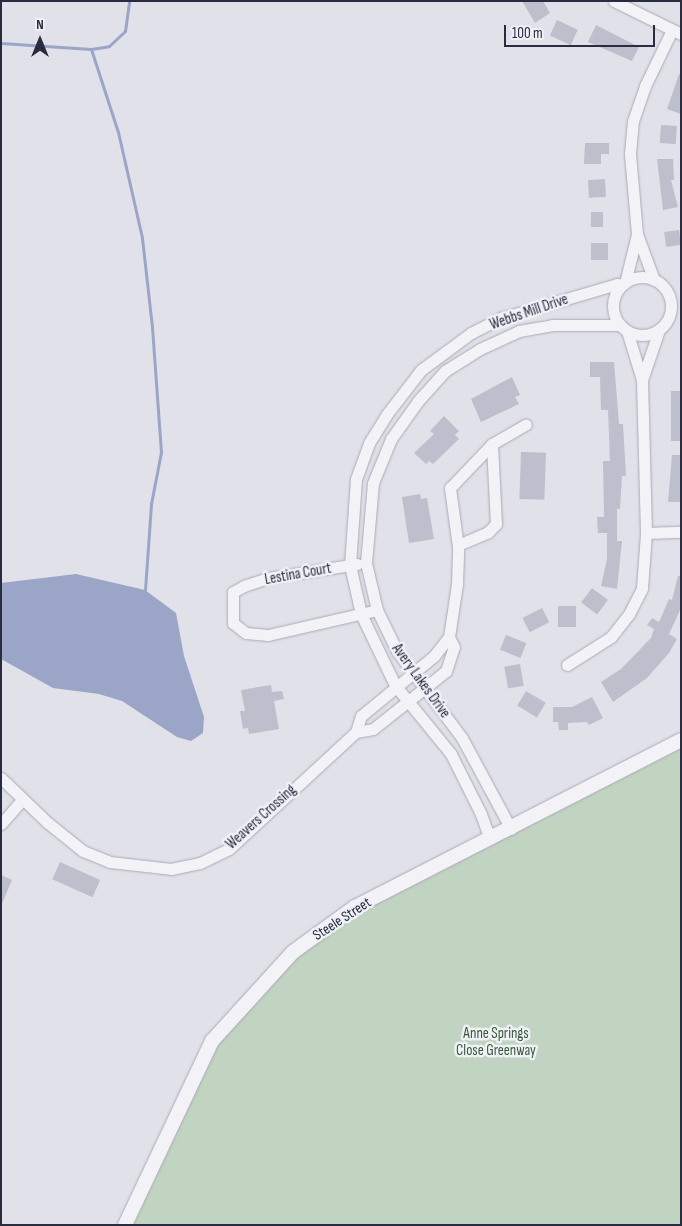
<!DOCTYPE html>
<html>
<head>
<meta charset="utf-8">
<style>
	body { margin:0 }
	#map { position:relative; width:682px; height:1226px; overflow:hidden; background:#e0e1e9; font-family:"Sofia Sans Condensed",sans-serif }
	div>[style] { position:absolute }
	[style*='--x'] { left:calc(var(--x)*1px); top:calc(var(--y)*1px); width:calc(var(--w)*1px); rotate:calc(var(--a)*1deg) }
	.green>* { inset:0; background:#c1d3c1 }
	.water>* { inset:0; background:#9ba5c8 }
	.stream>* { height:3px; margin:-1.5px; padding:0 1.5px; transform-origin:1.5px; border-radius:1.5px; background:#9ba5c8 }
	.building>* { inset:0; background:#bdbfcc; transform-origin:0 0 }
	.roads { filter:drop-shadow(0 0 1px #a9aab6) drop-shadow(0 0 1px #a9aab6) }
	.minor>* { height:11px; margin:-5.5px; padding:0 5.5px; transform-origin:5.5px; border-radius:5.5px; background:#f3f3f7 }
	.minor>.ring { margin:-5.5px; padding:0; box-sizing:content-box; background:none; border:11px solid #f3f3f7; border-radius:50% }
	.tertiary>* { height:14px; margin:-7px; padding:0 7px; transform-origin:7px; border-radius:7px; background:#f3f3f7 }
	span { translate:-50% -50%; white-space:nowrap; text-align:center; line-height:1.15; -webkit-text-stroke:5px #eff1f6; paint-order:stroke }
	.street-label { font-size:15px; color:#292b40 }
	.park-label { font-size:15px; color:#365b39 }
	.frame { position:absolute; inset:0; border:2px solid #292b40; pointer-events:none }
	.north { position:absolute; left:15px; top:15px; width:50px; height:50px; -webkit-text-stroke:4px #eff1f6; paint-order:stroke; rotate:0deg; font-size:14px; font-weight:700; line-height:20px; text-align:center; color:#292b40 }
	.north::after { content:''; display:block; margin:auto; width:18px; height:22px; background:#292b40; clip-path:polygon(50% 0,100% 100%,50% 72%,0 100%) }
	.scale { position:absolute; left:504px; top:25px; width:151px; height:22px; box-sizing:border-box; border:2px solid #292b40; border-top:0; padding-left:6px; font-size:15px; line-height:18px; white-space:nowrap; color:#292b40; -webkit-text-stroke:4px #eff1f6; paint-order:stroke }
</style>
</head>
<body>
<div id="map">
	<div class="green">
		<div style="clip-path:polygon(681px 740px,681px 1225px,125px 1225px,196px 1069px,293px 952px,355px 907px)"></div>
	</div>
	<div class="water">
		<div style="clip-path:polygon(76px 574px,145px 590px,176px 613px,184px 656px,204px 717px,203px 733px,191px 741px,177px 737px,122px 701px,99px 694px,53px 688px,1px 659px,1px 583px)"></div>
	</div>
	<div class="stream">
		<div style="--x:1;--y:43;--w:90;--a:3.8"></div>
		<div style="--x:91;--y:49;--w:18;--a:-9"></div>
		<div style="--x:109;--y:46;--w:22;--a:-43"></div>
		<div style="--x:125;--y:31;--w:30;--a:-82"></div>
		<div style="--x:91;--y:49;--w:87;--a:72"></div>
		<div style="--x:118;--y:132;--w:109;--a:77.2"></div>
		<div style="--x:142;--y:238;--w:90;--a:83.6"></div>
		<div style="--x:152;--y:327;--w:125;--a:85.9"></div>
		<div style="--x:161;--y:452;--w:53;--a:100.9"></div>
		<div style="--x:151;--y:504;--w:86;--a:94"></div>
	</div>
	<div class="building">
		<div style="clip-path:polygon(522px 1px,543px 1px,550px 13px,535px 23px)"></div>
		<div style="left:557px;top:20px;width:23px;height:17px;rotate:25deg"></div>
		<div style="clip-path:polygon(596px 25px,639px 47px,632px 61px,588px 42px)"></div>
		<div style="clip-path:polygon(679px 74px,681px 74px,681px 114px,667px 109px)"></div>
		<div style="left:661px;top:125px;width:16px;height:18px;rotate:4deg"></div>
		<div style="clip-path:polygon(585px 143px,609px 143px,609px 154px,601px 154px,601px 164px,584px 164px)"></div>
		<div style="clip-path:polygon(657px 159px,673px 159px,674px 180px,671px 180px,678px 207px,663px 210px)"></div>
		<div style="left:605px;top:179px;width:18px;height:17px;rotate:87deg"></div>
		<div style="left:591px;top:212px;width:12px;height:15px"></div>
		<div style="left:679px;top:230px;width:15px;height:15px;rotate:82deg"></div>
		<div style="left:591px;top:243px;width:17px;height:17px"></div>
		<div style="clip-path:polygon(590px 362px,614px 362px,619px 424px,623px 424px,626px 476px,622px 476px,620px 509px,617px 509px,617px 541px,622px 541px,617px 589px,601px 586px,607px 559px,607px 533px,598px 533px,597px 517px,604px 517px,603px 461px,610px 461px,608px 410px,601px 410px,600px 377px,590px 377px)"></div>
		<div style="clip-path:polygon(512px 377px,520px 395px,515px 397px,519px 404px,481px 422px,471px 399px)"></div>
		<div style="left:671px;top:391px;width:10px;height:50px"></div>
		<div style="clip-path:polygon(444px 416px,459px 431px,455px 435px,459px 439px,433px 464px,429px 461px,426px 464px,414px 453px,434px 434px,430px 431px)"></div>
		<div style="left:521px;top:452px;width:25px;height:47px;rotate:2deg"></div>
		<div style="clip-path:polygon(672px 455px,681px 455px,681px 502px,668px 502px)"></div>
		<div style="clip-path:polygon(420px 494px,421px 499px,427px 498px,434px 539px,409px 543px,402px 497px)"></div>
		<div style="clip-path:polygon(678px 576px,681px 576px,681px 608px,669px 634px,677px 639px,669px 653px,647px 678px,613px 702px,601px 682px,621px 669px,651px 638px,654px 629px,647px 625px,652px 618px,659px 622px,669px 599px,672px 600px)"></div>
		<div style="left:592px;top:588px;width:20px;height:18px;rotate:37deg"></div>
		<div style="left:558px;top:606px;width:18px;height:21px"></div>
		<div style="left:542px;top:608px;width:16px;height:22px;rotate:63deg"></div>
		<div style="left:506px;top:635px;width:22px;height:16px;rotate:22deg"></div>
		<div style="left:520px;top:664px;width:22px;height:16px;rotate:80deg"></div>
		<div style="clip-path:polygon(271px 685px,272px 692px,282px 691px,284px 699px,274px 701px,279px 729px,249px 734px,248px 728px,243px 729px,240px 711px,245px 711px,241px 690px)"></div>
		<div style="left:526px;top:691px;width:23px;height:17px;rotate:31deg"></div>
		<div style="clip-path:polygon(592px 697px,603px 718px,589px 725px,587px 722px,568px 723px,568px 730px,559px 730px,558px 722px,553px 722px,553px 707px,572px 707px)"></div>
		<div style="left:60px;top:862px;width:44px;height:19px;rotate:24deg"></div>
		<div style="clip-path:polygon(1px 875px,12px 880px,1px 906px)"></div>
	</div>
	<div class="roads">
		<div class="minor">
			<div style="--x:614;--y:1;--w:75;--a:26.2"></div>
			<div class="ring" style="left:613px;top:277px;width:47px;height:47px"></div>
			<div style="--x:654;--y:280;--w:49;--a:-110.3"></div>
			<div style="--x:637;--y:234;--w:80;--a:-95"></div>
			<div style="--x:630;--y:154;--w:33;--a:-85"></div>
			<div style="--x:633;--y:121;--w:37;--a:-71"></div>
			<div style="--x:645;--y:86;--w:62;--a:-64.3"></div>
			<div style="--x:625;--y:283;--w:50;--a:-76.2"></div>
			<div style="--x:642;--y:380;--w:53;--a:-71.2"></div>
			<div style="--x:646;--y:533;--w:35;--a:-2"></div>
			<div style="--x:458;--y:545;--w:33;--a:-23"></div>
			<div style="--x:488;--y:532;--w:11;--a:-45"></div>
			<div style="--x:496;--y:524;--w:80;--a:-92.9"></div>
			<div style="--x:357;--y:564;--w:90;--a:171.1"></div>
			<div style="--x:268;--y:578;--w:25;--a:162"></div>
			<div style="--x:244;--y:586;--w:13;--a:151"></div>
			<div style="--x:233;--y:592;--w:31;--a:90"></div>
			<div style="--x:233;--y:623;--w:16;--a:38"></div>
			<div style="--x:246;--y:633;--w:22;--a:5"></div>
			<div style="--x:268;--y:635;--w:112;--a:-12.9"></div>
			<div style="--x:567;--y:665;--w:52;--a:-32.5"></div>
			<div style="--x:611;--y:637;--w:29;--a:-52"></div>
			<div style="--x:629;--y:614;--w:29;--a:-63"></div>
			<div style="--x:642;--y:588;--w:55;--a:-85.8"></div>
			<div style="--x:646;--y:533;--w:153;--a:-91.5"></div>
			<div style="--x:642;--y:380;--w:51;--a:-107"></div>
			<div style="--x:356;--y:732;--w:17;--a:-10"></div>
			<div style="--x:373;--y:729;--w:93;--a:-38.5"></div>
			<div style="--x:446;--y:671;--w:25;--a:-72"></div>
			<div style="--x:454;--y:647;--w:11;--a:-117"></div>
			<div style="--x:1;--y:778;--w:65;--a:43.8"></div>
			<div style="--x:48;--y:823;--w:45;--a:38.7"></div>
			<div style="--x:83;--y:851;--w:29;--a:22"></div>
			<div style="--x:110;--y:862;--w:61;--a:6.5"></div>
			<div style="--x:171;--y:869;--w:30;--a:-12"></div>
			<div style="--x:200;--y:863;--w:32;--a:-26"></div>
			<div style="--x:229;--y:849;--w:173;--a:-42.7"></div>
			<div style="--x:356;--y:732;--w:17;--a:-73"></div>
			<div style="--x:361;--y:716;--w:94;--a:-39.4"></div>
			<div style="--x:434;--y:656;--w:24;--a:-52"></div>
			<div style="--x:449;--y:637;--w:54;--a:-81.4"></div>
			<div style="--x:457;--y:584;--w:37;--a:-88"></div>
			<div style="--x:458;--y:547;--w:60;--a:-97.7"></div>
			<div style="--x:450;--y:488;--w:61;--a:-46.3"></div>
			<div style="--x:492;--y:444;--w:39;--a:-30"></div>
			<div style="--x:1;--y:824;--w:33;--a:-49"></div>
			<div style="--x:511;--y:829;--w:103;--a:-118.3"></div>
			<div style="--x:462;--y:738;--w:109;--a:-126.8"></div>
			<div style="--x:397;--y:651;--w:46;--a:-116"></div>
			<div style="--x:377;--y:610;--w:48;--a:-103.2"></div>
			<div style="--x:366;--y:563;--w:80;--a:-85"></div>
			<div style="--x:373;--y:483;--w:48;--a:-67.8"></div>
			<div style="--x:391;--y:439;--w:47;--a:-54.6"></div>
			<div style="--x:418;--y:401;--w:40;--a:-48"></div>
			<div style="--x:445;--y:371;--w:41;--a:-32.2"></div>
			<div style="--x:480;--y:349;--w:43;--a:-24.8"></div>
			<div style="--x:519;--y:331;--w:34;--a:-10"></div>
			<div style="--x:552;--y:325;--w:68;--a:0"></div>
			<div style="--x:490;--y:839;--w:27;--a:-110"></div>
			<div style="--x:481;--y:814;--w:67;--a:-116.6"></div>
			<div style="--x:451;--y:754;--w:89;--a:-129.1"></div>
			<div style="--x:395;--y:685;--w:79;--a:-115.6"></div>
			<div style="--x:361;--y:614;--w:50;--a:-102.7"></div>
			<div style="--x:350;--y:565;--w:86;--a:-86"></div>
			<div style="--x:356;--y:479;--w:38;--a:-70"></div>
			<div style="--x:369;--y:443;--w:34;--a:-58"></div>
			<div style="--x:387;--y:414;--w:56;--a:-52.3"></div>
			<div style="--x:421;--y:370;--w:62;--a:-36.5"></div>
			<div style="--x:471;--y:333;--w:34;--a:-27"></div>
			<div style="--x:501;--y:318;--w:121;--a:-16.3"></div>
			<div style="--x:617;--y:284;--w:5;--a:11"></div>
		</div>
		<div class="tertiary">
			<div style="--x:125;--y:1225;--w:204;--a:-64.7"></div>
			<div style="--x:212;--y:1041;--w:120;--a:-47.7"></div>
			<div style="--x:293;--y:952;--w:77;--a:-36"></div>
			<div style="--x:355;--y:907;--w:366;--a:-27.1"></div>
		</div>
	</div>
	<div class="street-label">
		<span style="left:529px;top:312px;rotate:-19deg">Webbs Mill Drive</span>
		<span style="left:298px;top:574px;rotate:-10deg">Lestina Court</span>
		<span style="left:421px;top:681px;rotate:54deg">Avery Lakes Drive</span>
		<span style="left:261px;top:817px;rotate:-42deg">Weavers Crossing</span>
		<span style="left:342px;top:919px;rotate:-33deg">Steele Street</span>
	</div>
	<div class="park-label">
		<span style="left:496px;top:1042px">Anne Springs<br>Close Greenway</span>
	</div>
	<div class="frame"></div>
	<div class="north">N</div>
	<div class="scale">100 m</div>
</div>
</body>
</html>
